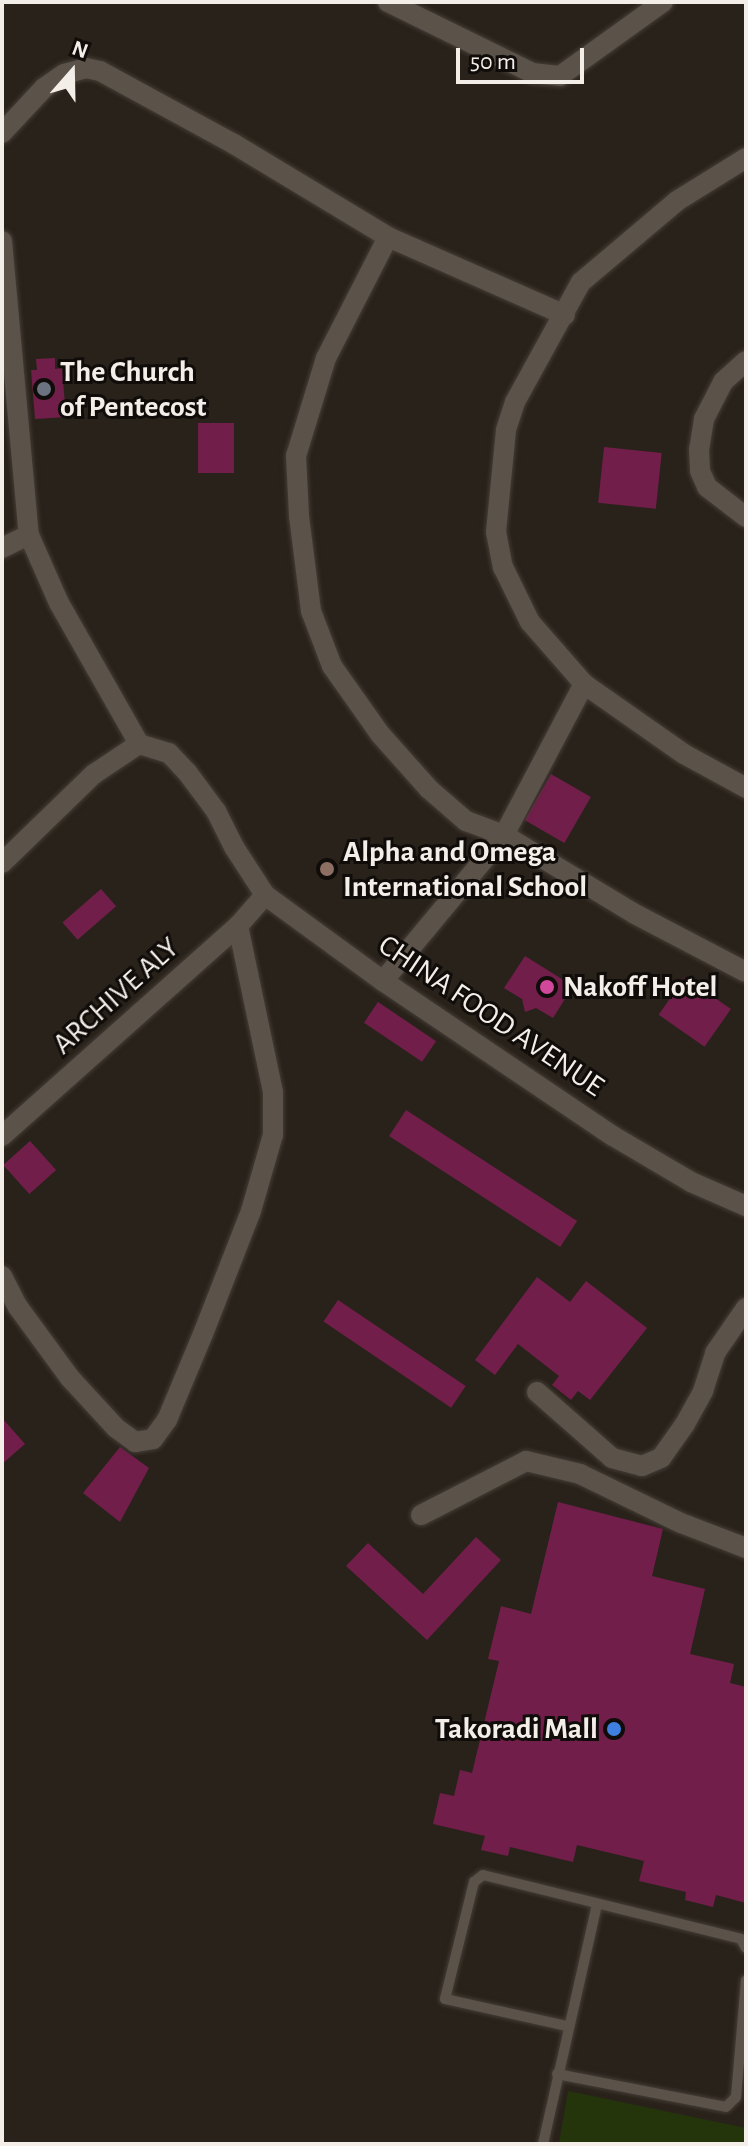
<!DOCTYPE html>
<html>
<head>
<meta charset="utf-8">
<style>
	body { margin:0 }
	#map { position:relative; width:748px; height:2146px; overflow:hidden; background:#29221a; font-family:"Alegreya Sans",sans-serif }
	div>[style] { position:absolute }
	[style*='--x'] { left:calc(var(--x)*1px); top:calc(var(--y)*1px); width:calc(var(--w)*1px); rotate:calc(var(--a)*1deg) }
	.green>* { inset:0; background:#24350b }
	.building>* { inset:0; background:#721e4a; transform-origin:0 0 }
	.roads { filter:drop-shadow(0 0 2px #443d37) drop-shadow(0 0 2px #443d37) }
	.service>* { height:10px; margin:-5px; padding:0 5px; transform-origin:5px; border-radius:5px; background:#5b524a }
	.minor>* { height:20px; margin:-10px; padding:0 10px; transform-origin:10px; border-radius:10px; background:#5b524a }
	.dots>* { width:22px; height:22px; translate:-50% -50%; box-sizing:border-box; border:4px solid #0f0c09; border-radius:50% }
	span { translate:-50% -50%; white-space:nowrap; text-align:center; line-height:1.15; -webkit-text-stroke:6px #0f0c09; paint-order:stroke }
	.poi-label { font-size:30px; color:#f4eee9; font-weight:700 }
	.left { translate:0 -50%; text-align:left }
	.right { translate:-100% -50%; text-align:right }
	.street-label { font-size:30px; color:#f4eee9 }
	.frame { position:absolute; inset:0; border:4px solid #f4eee9; pointer-events:none }
	.north { position:absolute; left:32px; top:32px; width:80px; height:80px; -webkit-text-stroke:6px #0f0c09; paint-order:stroke; rotate:20deg; font-size:22px; font-weight:700; line-height:32px; text-align:center; color:#f4eee9 }
	.north::after { content:''; display:block; margin:auto; width:28px; height:36px; background:#f4eee9; clip-path:polygon(50% 0,100% 100%,50% 72%,0 100%) }
	.scale { position:absolute; left:456px; top:48px; width:128px; height:36px; box-sizing:border-box; border:4px solid #f4eee9; border-top:0; padding-left:10px; font-size:24px; line-height:28px; white-space:nowrap; color:#f4eee9; -webkit-text-stroke:6px #0f0c09; paint-order:stroke }
</style>
</head>
<body>
<div id="map">
	<div class="green">
		<div style="clip-path:polygon(568px 2091px,746px 2128px,746px 2144px,559px 2144px)"></div>
	</div>
	<div class="building">
		<div style="clip-path:polygon(55px 358px,55px 369px,62px 368px,66px 417px,35px 419px,31px 370px,37px 370px,36px 359px)"></div>
		<div style="left:198px;top:423px;width:36px;height:50px"></div>
		<div style="left:604px;top:447px;width:58px;height:56px;rotate:6deg"></div>
		<div style="left:551px;top:774px;width:46px;height:53px;rotate:30deg"></div>
		<div style="left:101px;top:889px;width:23px;height:51px;rotate:49deg"></div>
		<div style="clip-path:polygon(525px 956px,573px 986px,553px 1018px,536px 1008px,525px 1012px,522px 999px,504px 988px)"></div>
		<div style="left:685px;top:977px;width:56px;height:46px;rotate:35deg"></div>
		<div style="left:378px;top:1002px;width:70px;height:25px;rotate:34deg"></div>
		<div style="left:406px;top:1110px;width:204px;height:31px;rotate:33deg"></div>
		<div style="left:30px;top:1141px;width:39px;height:36px;rotate:48deg"></div>
		<div style="clip-path:polygon(537px 1277px,570px 1302px,586px 1281px,647px 1328px,590px 1400px,578px 1391px,571px 1400px,552px 1385px,559px 1376px,518px 1344px,495px 1375px,475px 1360px)"></div>
		<div style="left:338px;top:1300px;width:154px;height:26px;rotate:34deg"></div>
		<div style="clip-path:polygon(2px 1418px,25px 1444px,2px 1464px)"></div>
		<div style="clip-path:polygon(120px 1447px,149px 1468px,120px 1522px,83px 1493px)"></div>
		<div style="clip-path:polygon(558px 1502px,663px 1529px,652px 1576px,705px 1589px,690px 1654px,734px 1664px,730px 1683px,746px 1687px,746px 1903px,716px 1895px,713px 1907px,685px 1900px,686px 1892px,639px 1881px,644px 1861px,577px 1845px,573px 1862px,510px 1847px,508px 1856px,481px 1850px,485px 1836px,433px 1824px,440px 1793px,454px 1796px,460px 1770px,472px 1773px,499px 1661px,488px 1659px,501px 1606px,531px 1614px)"></div>
		<div style="clip-path:polygon(476px 1537px,501px 1560px,427px 1640px,346px 1566px,368px 1543px,423px 1594px)"></div>
	</div>
	<div class="roads">
		<div class="service">
			<div style="--x:567;--y:2026;--w:125;--a:-167.5"></div>
			<div style="--x:445;--y:1999;--w:121;--a:-76.1"></div>
			<div style="--x:474;--y:1882;--w:11;--a:-38"></div>
			<div style="--x:483;--y:1875;--w:266;--a:13.9"></div>
			<div style="--x:741;--y:1939;--w:10;--a:61"></div>
			<div style="--x:557;--y:2074;--w:172;--a:11"></div>
			<div style="--x:726;--y:2107;--w:14;--a:-45"></div>
			<div style="--x:736;--y:2097;--w:117;--a:-85.1"></div>
			<div style="--x:543;--y:2144;--w:246;--a:-77.3"></div>
		</div>
		<div class="minor">
			<div style="--x:388;--y:2;--w:161;--a:26.2"></div>
			<div style="--x:532;--y:73;--w:28;--a:6"></div>
			<div style="--x:560;--y:76;--w:127;--a:-35.7"></div>
			<div style="--x:2;--y:133;--w:62;--a:-47"></div>
			<div style="--x:44;--y:88;--w:24;--a:-35"></div>
			<div style="--x:64;--y:74;--w:23;--a:-15"></div>
			<div style="--x:86;--y:68;--w:14;--a:12"></div>
			<div style="--x:100;--y:71;--w:153;--a:28.6"></div>
			<div style="--x:234;--y:144;--w:180;--a:31.1"></div>
			<div style="--x:746;--y:158;--w:81;--a:148.1"></div>
			<div style="--x:677;--y:201;--w:126;--a:139.8"></div>
			<div style="--x:581;--y:282;--w:137;--a:118.8"></div>
			<div style="--x:515;--y:402;--w:29;--a:108"></div>
			<div style="--x:506;--y:430;--w:102;--a:95.6"></div>
			<div style="--x:496;--y:532;--w:36;--a:79"></div>
			<div style="--x:503;--y:567;--w:61;--a:63.9"></div>
			<div style="--x:530;--y:622;--w:82;--a:48.9"></div>
			<div style="--x:584;--y:684;--w:122;--a:35"></div>
			<div style="--x:684;--y:754;--w:71;--a:28.7"></div>
			<div style="--x:2;--y:241;--w:295;--a:84.8"></div>
			<div style="--x:29;--y:535;--w:74;--a:66.2"></div>
			<div style="--x:59;--y:603;--w:162;--a:60.4"></div>
			<div style="--x:139;--y:744;--w:31;--a:17"></div>
			<div style="--x:169;--y:753;--w:26;--a:47"></div>
			<div style="--x:187;--y:772;--w:49;--a:53.4"></div>
			<div style="--x:216;--y:811;--w:40;--a:63.4"></div>
			<div style="--x:234;--y:847;--w:57;--a:57.1"></div>
			<div style="--x:265;--y:895;--w:146;--a:36.1"></div>
			<div style="--x:383;--y:981;--w:277;--a:34"></div>
			<div style="--x:613;--y:1136;--w:91;--a:30.5"></div>
			<div style="--x:691;--y:1182;--w:60;--a:23.6"></div>
			<div style="--x:565;--y:315;--w:193;--a:-156.2"></div>
			<div style="--x:388;--y:237;--w:136;--a:117.1"></div>
			<div style="--x:326;--y:358;--w:102;--a:107"></div>
			<div style="--x:296;--y:456;--w:60;--a:87.1"></div>
			<div style="--x:299;--y:516;--w:96;--a:82.8"></div>
			<div style="--x:311;--y:611;--w:59;--a:69.1"></div>
			<div style="--x:332;--y:666;--w:83;--a:54.8"></div>
			<div style="--x:380;--y:734;--w:74;--a:48.3"></div>
			<div style="--x:429;--y:789;--w:49;--a:40.9"></div>
			<div style="--x:466;--y:821;--w:40;--a:20.2"></div>
			<div style="--x:504;--y:835;--w:153;--a:31.1"></div>
			<div style="--x:635;--y:914;--w:125;--a:27.6"></div>
			<div style="--x:746;--y:361;--w:31;--a:138"></div>
			<div style="--x:723;--y:382;--w:42;--a:117.2"></div>
			<div style="--x:704;--y:419;--w:31;--a:99"></div>
			<div style="--x:699;--y:450;--w:21;--a:87"></div>
			<div style="--x:700;--y:471;--w:17;--a:66"></div>
			<div style="--x:707;--y:487;--w:49;--a:37.6"></div>
			<div style="--x:2;--y:548;--w:30;--a:-26"></div>
			<div style="--x:2;--y:863;--w:128;--a:-44.1"></div>
			<div style="--x:94;--y:774;--w:54;--a:-33.7"></div>
			<div style="--x:383;--y:981;--w:190;--a:-50.3"></div>
			<div style="--x:504;--y:835;--w:171;--a:-62.1"></div>
			<div style="--x:2;--y:1136;--w:316;--a:-41.7"></div>
			<div style="--x:238;--y:926;--w:41;--a:-48.9"></div>
			<div style="--x:2;--y:1276;--w:35;--a:63"></div>
			<div style="--x:18;--y:1307;--w:88;--a:53.8"></div>
			<div style="--x:70;--y:1378;--w:68;--a:47.4"></div>
			<div style="--x:116;--y:1428;--w:24;--a:36"></div>
			<div style="--x:135;--y:1442;--w:18;--a:-9"></div>
			<div style="--x:153;--y:1439;--w:24;--a:-54"></div>
			<div style="--x:167;--y:1420;--w:93;--a:-67.3"></div>
			<div style="--x:203;--y:1334;--w:132;--a:-68.7"></div>
			<div style="--x:251;--y:1211;--w:79;--a:-73.9"></div>
			<div style="--x:273;--y:1135;--w:43;--a:-90"></div>
			<div style="--x:273;--y:1092;--w:170;--a:-101.9"></div>
			<div style="--x:537;--y:1392;--w:100;--a:41.3"></div>
			<div style="--x:612;--y:1458;--w:31;--a:15"></div>
			<div style="--x:642;--y:1466;--w:21;--a:-23"></div>
			<div style="--x:661;--y:1458;--w:42;--a:-54.8"></div>
			<div style="--x:685;--y:1424;--w:38;--a:-61"></div>
			<div style="--x:703;--y:1391;--w:40;--a:-72"></div>
			<div style="--x:715;--y:1353;--w:55;--a:-55.4"></div>
			<div style="--x:421;--y:1515;--w:118;--a:-27.2"></div>
			<div style="--x:526;--y:1461;--w:56;--a:13.5"></div>
			<div style="--x:580;--y:1474;--w:112;--a:25.9"></div>
			<div style="--x:681;--y:1523;--w:70;--a:21"></div>
		</div>
	</div>
	<div class="dots">
		<div style="left:44px;top:389px;background:#6b7280"></div>
		<div style="left:327px;top:869px;background:#8d6e63"></div>
		<div style="left:547px;top:987px;background:#d1479c"></div>
		<div style="left:614px;top:1729px;background:#3f7fe0"></div>
	</div>
	<div class="poi-label">
		<span class="left" style="left:60px;top:389px">The Church<br>of Pentecost</span>
		<span class="left" style="left:343px;top:869px">Alpha and Omega<br>International School</span>
		<span class="left" style="left:563px;top:987px">Nakoff Hotel</span>
		<span class="right" style="left:598px;top:1729px">Takoradi Mall</span>
	</div>
	<div class="street-label">
		<span style="left:116px;top:996px;rotate:-42deg">ARCHIVE ALY</span>
		<span style="left:491px;top:1016px;rotate:34deg">CHINA FOOD AVENUE</span>
	</div>
	<div class="frame"></div>
	<div class="north">N</div>
	<div class="scale">50 m</div>
</div>
</body>
</html>
